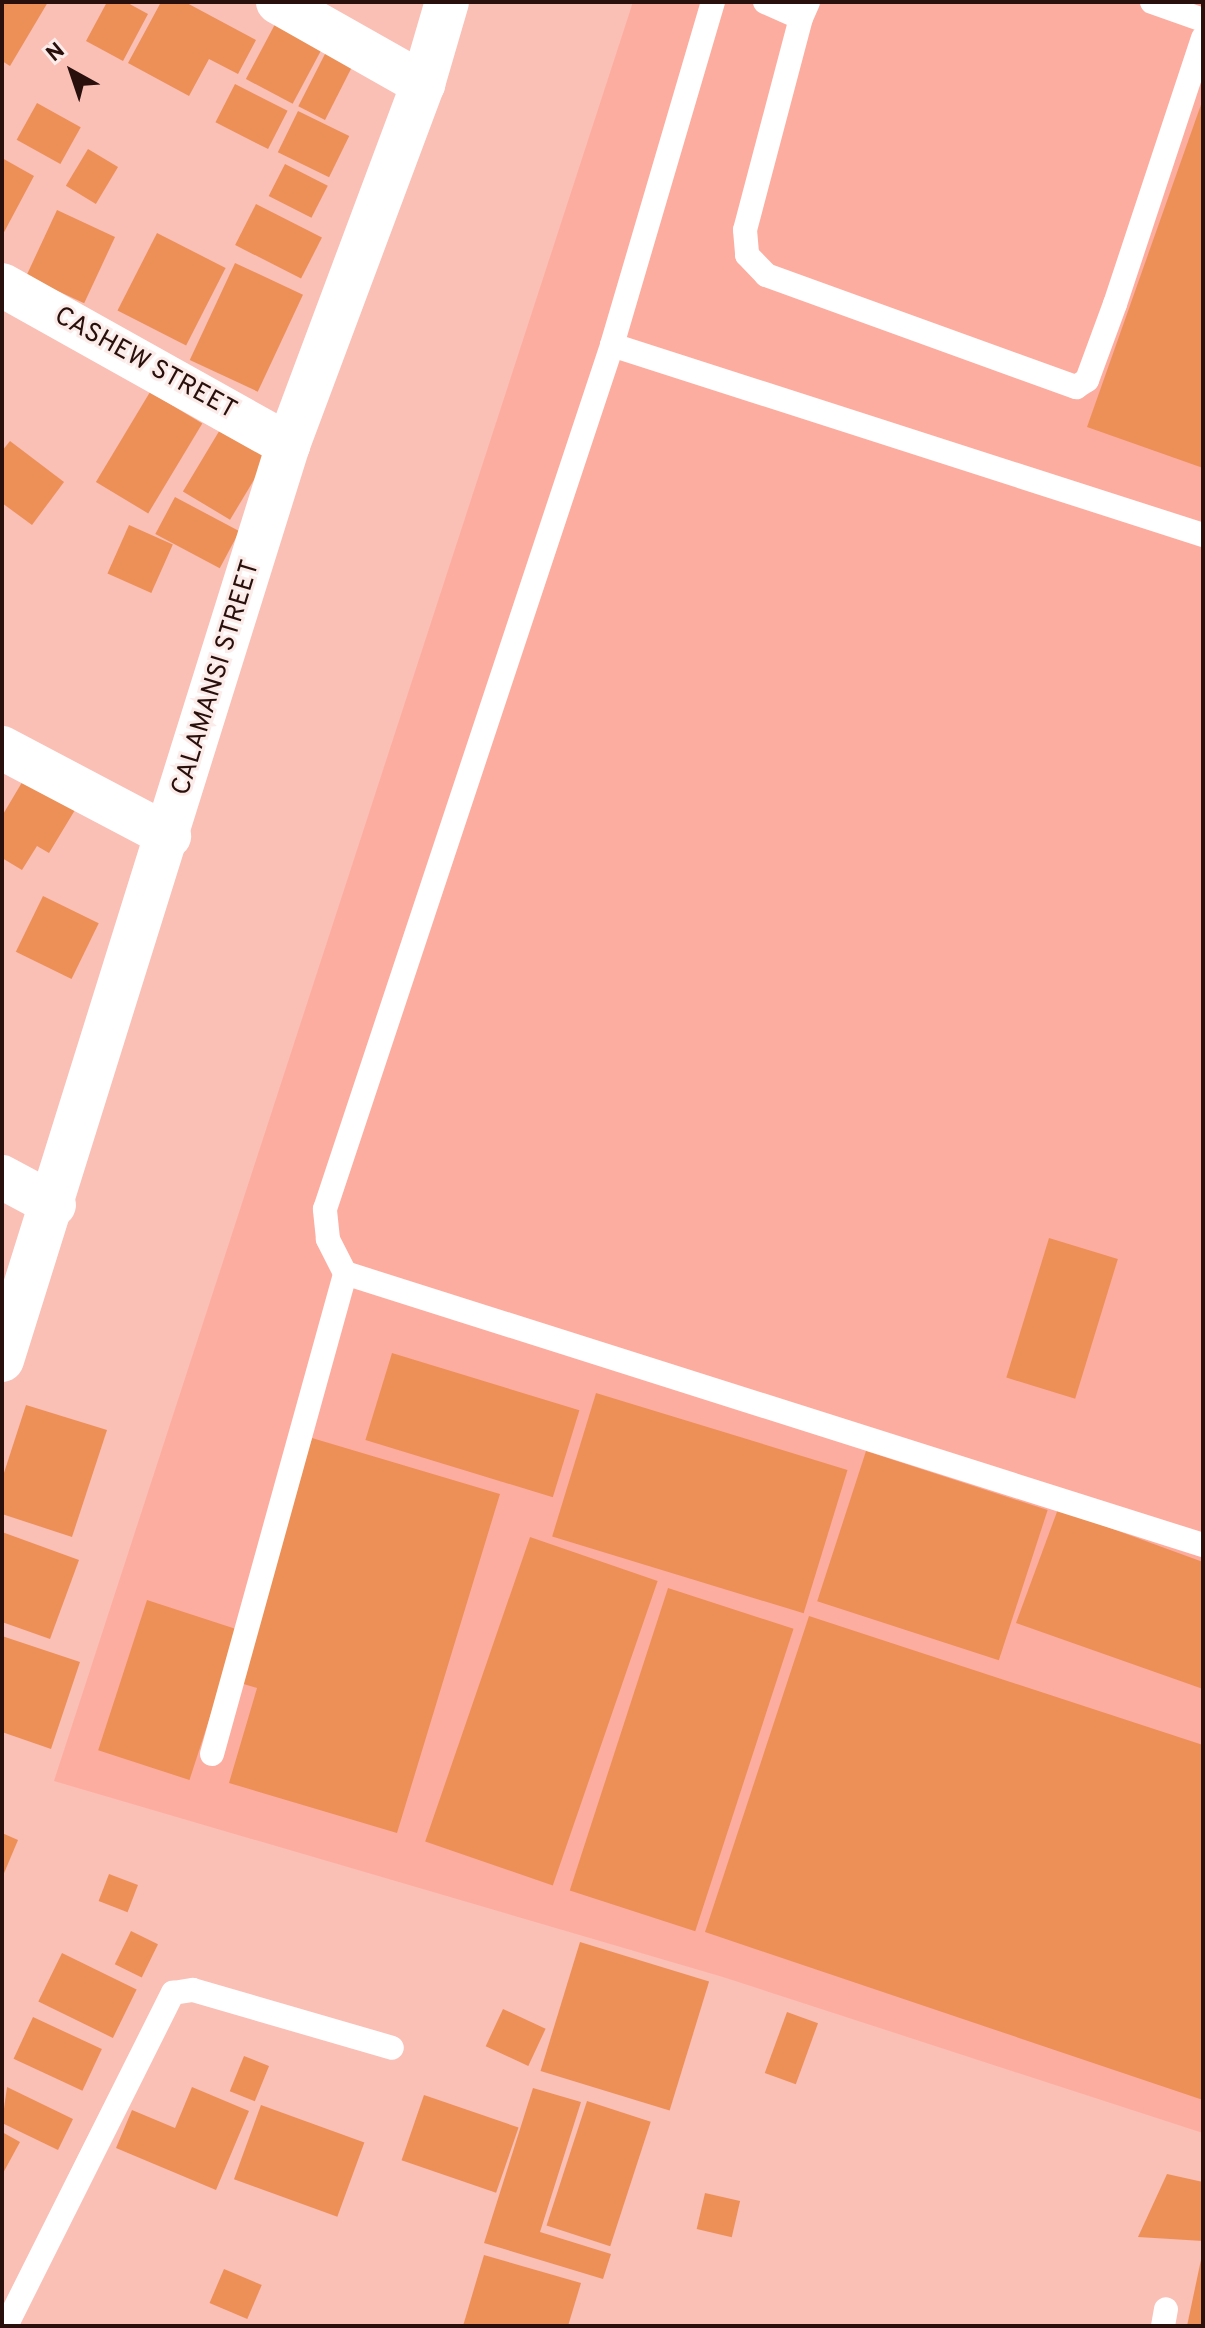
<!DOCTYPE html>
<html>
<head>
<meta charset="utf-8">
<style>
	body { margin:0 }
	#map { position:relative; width:1205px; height:2328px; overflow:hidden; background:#fabfb5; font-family:Overpass,sans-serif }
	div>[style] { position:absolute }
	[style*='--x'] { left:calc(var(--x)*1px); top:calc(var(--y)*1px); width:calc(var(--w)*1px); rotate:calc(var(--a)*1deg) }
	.built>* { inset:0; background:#fdad9f }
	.building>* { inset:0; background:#ed9058; transform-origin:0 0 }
	.service>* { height:24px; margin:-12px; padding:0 12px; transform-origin:12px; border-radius:12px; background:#fff }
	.minor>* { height:44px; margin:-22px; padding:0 22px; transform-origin:22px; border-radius:22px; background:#fff }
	span { translate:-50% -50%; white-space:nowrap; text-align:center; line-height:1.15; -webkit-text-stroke:6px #fcece9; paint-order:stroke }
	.street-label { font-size:26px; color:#29100c }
	.frame { position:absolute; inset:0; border:4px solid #29100c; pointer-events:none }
	.north { position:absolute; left:32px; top:32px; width:80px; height:80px; -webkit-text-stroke:6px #fcece9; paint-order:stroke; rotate:320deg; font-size:22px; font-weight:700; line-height:32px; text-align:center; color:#29100c }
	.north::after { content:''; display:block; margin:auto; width:28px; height:36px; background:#29100c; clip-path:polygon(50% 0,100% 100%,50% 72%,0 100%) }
</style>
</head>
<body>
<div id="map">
	<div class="built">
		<div style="clip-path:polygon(633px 2px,1203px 2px,1203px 2133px,723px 1977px,54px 1781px)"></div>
	</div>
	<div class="building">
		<div style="clip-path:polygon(2px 2px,48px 2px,10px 66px,2px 61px)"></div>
		<div style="clip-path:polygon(107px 2px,126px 2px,148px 14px,123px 61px,86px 41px)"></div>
		<div style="clip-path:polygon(161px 2px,185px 2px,256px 40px,238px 74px,209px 59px,189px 96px,128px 63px)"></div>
		<div style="left:282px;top:11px;width:53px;height:77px;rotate:28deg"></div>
		<div style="left:326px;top:52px;width:30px;height:61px;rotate:27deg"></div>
		<div style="left:235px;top:84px;width:59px;height:43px;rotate:27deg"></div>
		<div style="clip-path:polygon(1203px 99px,1203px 468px,1087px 427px)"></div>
		<div style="left:37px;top:103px;width:50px;height:42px;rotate:29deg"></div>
		<div style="left:298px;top:111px;width:57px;height:46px;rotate:26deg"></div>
		<div style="left:88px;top:149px;width:35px;height:43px;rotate:31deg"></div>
		<div style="clip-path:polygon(2px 158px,34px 176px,2px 236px)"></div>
		<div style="left:285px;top:164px;width:48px;height:36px;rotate:27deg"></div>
		<div style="left:256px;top:204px;width:74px;height:46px;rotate:27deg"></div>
		<div style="left:57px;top:210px;width:64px;height:73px;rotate:25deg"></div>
		<div style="left:157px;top:233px;width:77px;height:87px;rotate:27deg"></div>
		<div style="left:235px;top:263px;width:75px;height:107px;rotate:25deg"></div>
		<div style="left:150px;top:392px;width:61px;height:105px;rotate:31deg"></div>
		<div style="left:221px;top:428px;width:55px;height:74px;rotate:31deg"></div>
		<div style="clip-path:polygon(10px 441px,64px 482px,32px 525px,2px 503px,2px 451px)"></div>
		<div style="left:175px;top:497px;width:73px;height:42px;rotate:28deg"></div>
		<div style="left:129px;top:525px;width:48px;height:53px;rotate:24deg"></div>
		<div style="clip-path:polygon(24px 779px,75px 810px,49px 853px,37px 846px,22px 870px,2px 858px,2px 816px)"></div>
		<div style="left:43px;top:896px;width:62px;height:62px;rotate:26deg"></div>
		<div style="left:1049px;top:1238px;width:72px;height:146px;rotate:17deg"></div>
		<div style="left:392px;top:1353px;width:196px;height:91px;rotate:17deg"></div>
		<div style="left:596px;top:1393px;width:263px;height:150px;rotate:17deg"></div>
		<div style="clip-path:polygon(26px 1405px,107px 1430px,72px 1537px,2px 1514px,2px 1479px)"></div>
		<div style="clip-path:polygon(312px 1438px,500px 1494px,397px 1833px,229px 1783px,257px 1688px,237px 1682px)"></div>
		<div style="left:866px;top:1451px;width:191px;height:158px;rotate:18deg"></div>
		<div style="clip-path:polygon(1058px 1509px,1203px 1562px,1203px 1689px,1016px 1623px)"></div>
		<div style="clip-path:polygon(2px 1532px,79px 1560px,50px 1639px,2px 1622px)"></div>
		<div style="left:530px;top:1537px;width:135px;height:322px;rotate:19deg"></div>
		<div style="left:668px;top:1588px;width:132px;height:318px;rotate:18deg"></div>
		<div style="left:147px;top:1600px;width:96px;height:158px;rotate:18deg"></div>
		<div style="clip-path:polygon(809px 1616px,1203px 1745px,1203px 2100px,705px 1932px)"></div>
		<div style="clip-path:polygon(2px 1636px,80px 1662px,51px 1749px,2px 1732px)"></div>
		<div style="clip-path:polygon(2px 1833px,18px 1840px,2px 1878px)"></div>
		<div style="left:109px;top:1874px;width:31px;height:29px;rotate:21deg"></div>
		<div style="left:131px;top:1931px;width:30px;height:37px;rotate:26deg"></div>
		<div style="left:580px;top:1942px;width:135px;height:135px;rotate:17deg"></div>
		<div style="left:62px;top:1953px;width:83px;height:54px;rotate:26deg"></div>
		<div style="left:503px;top:2009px;width:47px;height:41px;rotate:25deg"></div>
		<div style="left:787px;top:2012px;width:33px;height:65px;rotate:20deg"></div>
		<div style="left:33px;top:2017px;width:76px;height:46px;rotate:25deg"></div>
		<div style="left:244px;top:2056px;width:27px;height:38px;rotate:22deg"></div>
		<div style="clip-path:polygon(7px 2087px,73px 2119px,58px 2150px,2px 2123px)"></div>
		<div style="clip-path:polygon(192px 2087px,249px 2111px,216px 2190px,116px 2148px,132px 2110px,175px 2128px)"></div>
		<div style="clip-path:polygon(533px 2088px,581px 2102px,540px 2232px,611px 2254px,603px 2279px,484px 2243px)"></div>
		<div style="left:424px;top:2095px;width:100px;height:69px;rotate:19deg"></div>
		<div style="left:587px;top:2101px;width:67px;height:131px;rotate:18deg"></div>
		<div style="left:261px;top:2105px;width:110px;height:79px;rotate:20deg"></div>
		<div style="clip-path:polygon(2px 2132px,20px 2142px,2px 2175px)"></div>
		<div style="clip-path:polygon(1167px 2174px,1203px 2182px,1203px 2241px,1138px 2237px)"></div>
		<div style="left:705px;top:2193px;width:36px;height:37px;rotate:13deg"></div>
		<div style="clip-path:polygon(484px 2255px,581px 2283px,568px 2326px,463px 2326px)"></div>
		<div style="clip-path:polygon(1202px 2255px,1203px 2326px,1187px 2326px)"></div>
		<div style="left:224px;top:2269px;width:41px;height:37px;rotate:23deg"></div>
	</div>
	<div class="service">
		<div style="--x:765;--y:2;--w:39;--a:24"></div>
		<div style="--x:801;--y:18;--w:17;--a:-66"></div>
		<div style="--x:1152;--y:2;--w:54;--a:19.4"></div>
		<div style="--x:801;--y:18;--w:219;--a:104.8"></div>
		<div style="--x:745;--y:230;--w:25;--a:85"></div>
		<div style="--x:747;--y:255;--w:28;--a:46"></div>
		<div style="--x:766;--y:275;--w:330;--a:19.9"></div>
		<div style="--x:1076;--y:387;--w:13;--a:-32"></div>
		<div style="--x:1087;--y:380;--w:81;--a:-69.8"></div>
		<div style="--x:1115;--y:304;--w:280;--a:-71.7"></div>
		<div style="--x:612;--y:345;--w:621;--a:17.82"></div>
		<div style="--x:345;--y:1273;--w:900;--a:17.59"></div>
		<div style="--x:212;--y:1754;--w:499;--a:-74.5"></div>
		<div style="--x:345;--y:1273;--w:38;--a:-117"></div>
		<div style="--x:328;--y:1239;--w:30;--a:-96"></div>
		<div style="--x:325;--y:1209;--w:910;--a:-71.62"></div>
		<div style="--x:612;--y:345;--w:358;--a:-73.6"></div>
		<div style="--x:6;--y:2326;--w:373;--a:-63.4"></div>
		<div style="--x:173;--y:1993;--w:20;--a:-9"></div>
		<div style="--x:193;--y:1990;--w:207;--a:16.2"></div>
		<div style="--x:1163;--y:2326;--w:17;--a:-80"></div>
	</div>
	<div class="minor">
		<div style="--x:278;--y:2;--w:167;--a:29.5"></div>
		<div style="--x:2;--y:285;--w:328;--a:29.2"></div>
		<div style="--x:2;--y:748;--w:189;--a:27.8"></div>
		<div style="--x:2;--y:1177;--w:59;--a:28.3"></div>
		<div style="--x:2;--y:1360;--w:959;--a:-72.64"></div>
		<div style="--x:288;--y:445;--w:385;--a:-69.5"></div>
		<div style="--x:423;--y:84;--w:85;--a:-73.7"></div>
	</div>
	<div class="street-label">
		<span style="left:145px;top:364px;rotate:29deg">CASHEW STREET</span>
		<span style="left:217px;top:678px;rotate:-73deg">CALAMANSI STREET</span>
	</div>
	<div class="frame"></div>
	<div class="north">N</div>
</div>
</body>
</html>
